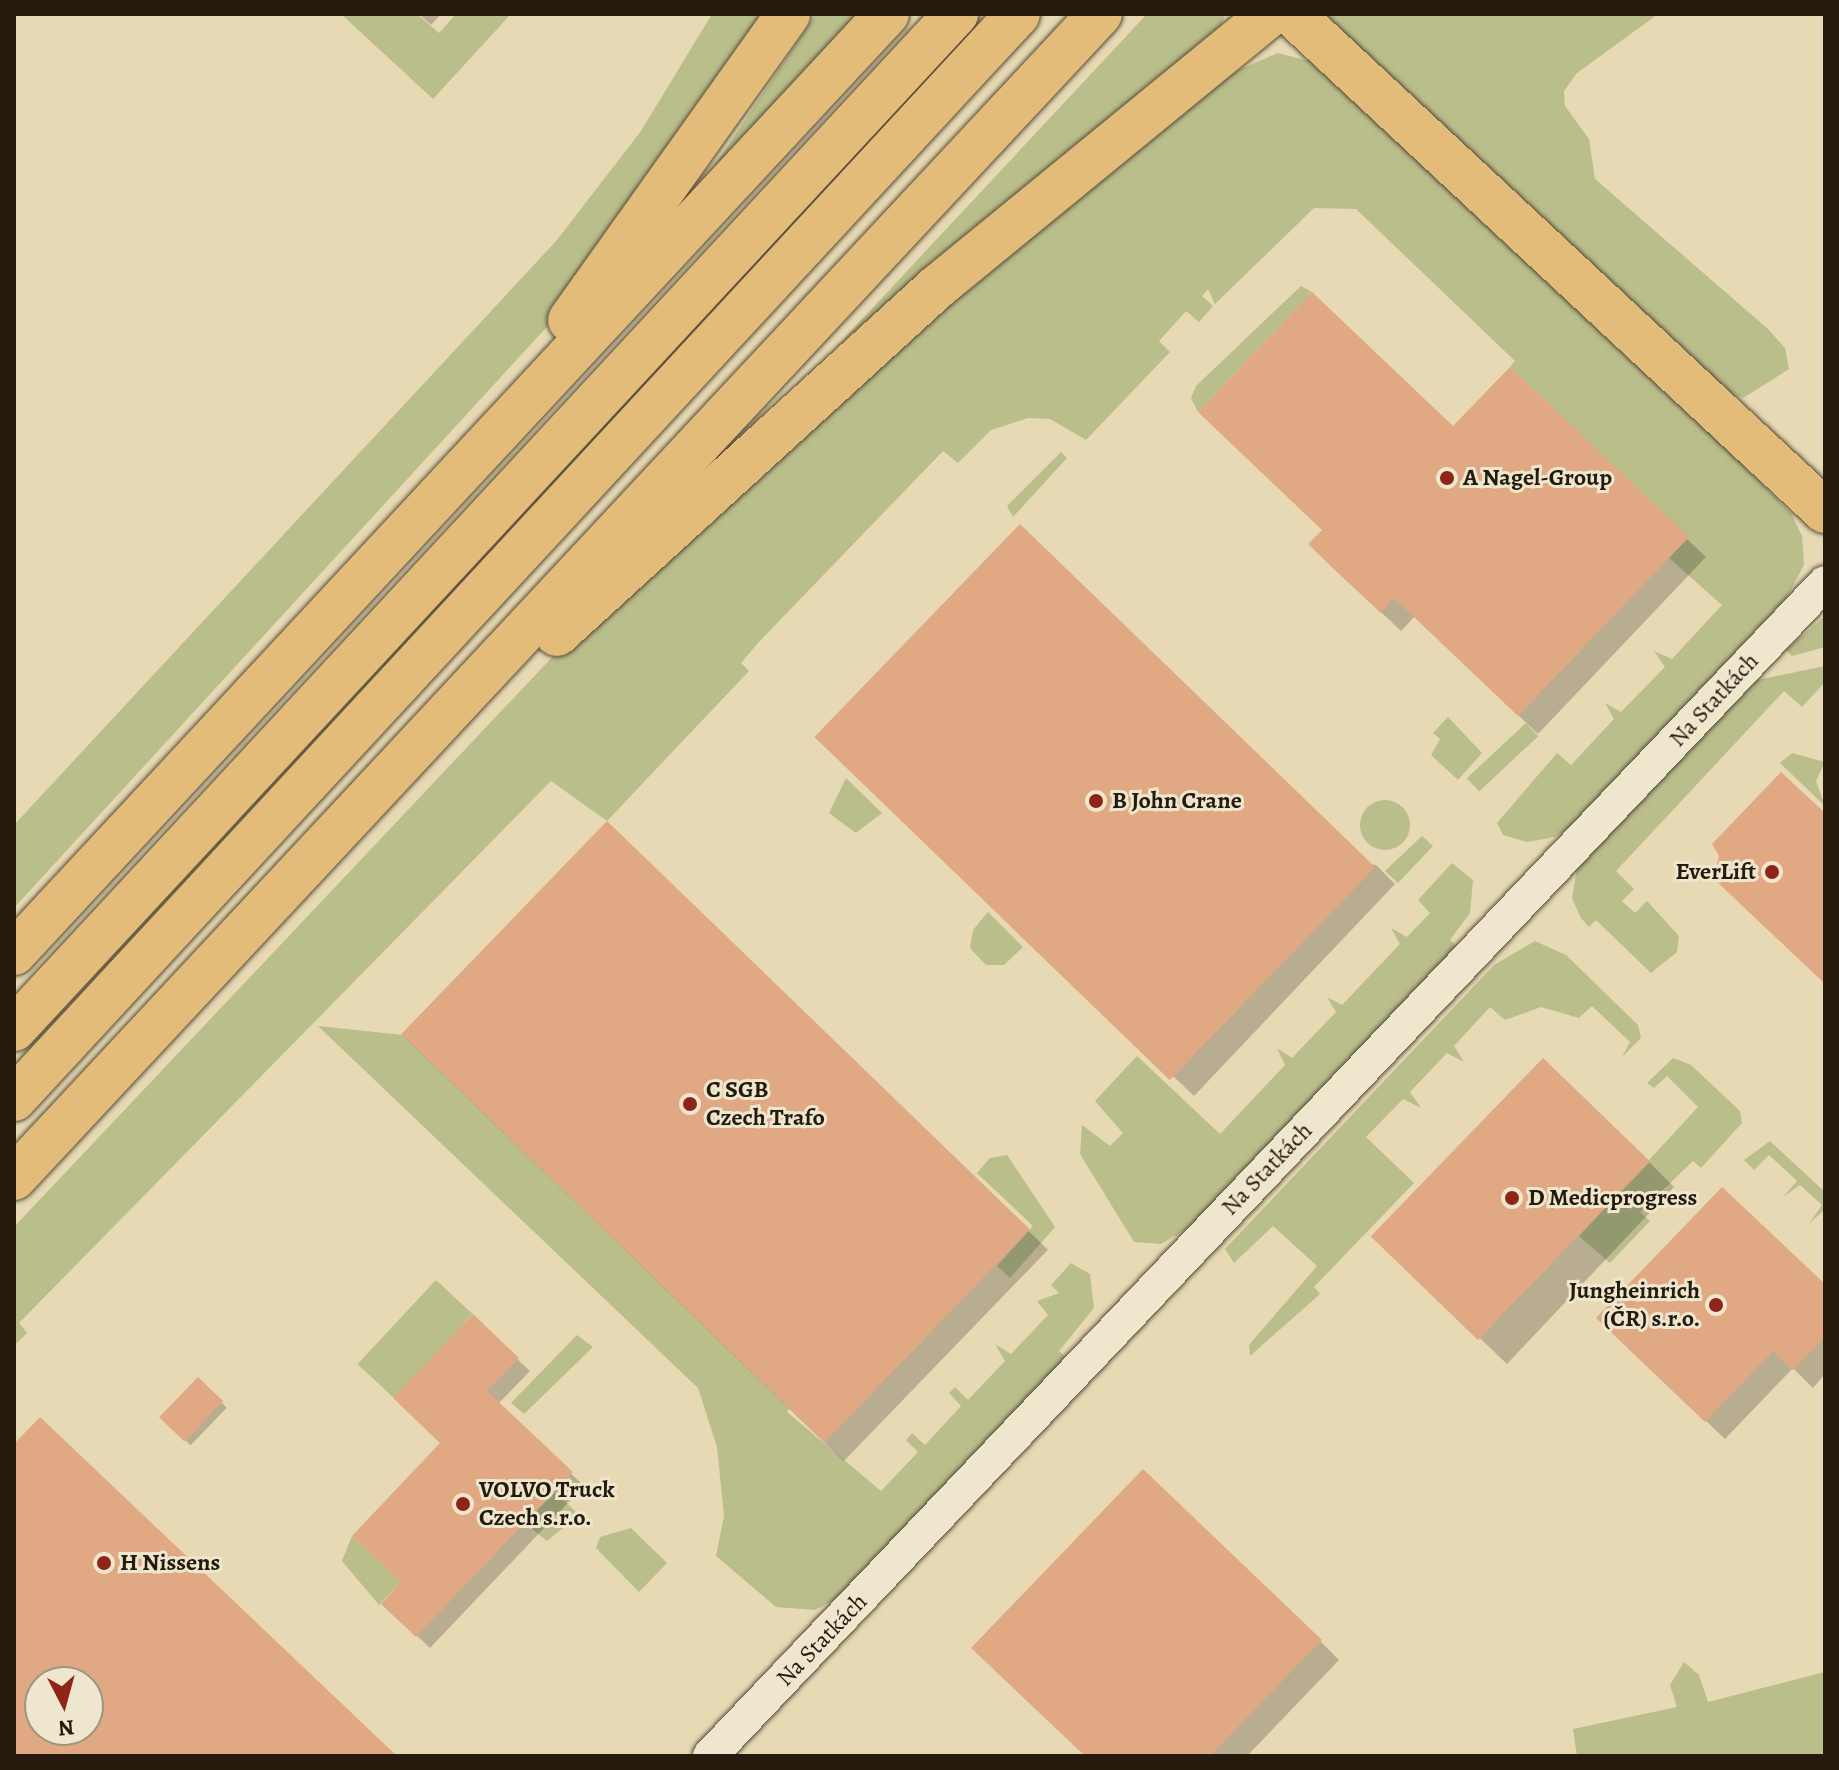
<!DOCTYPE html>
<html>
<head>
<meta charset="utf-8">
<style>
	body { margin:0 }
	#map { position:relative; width:1839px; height:1770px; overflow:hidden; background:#e7d9b4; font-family:Alegreya,serif }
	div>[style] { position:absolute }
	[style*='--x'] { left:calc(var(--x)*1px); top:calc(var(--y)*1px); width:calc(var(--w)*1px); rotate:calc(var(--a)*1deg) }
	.green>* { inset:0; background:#b9be8b; transform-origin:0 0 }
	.round { border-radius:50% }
	.shadow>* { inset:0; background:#0003; transform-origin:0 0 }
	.building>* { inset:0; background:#e0a883; transform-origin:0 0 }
	.roads { filter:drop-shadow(0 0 2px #554a37) drop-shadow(0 0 2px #554a37) }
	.minor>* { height:34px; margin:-17px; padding:0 17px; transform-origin:17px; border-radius:17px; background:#efe6ce }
	.major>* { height:44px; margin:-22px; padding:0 22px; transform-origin:22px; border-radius:22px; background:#e4bc7a }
	.highway>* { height:44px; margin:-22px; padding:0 22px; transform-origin:22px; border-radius:22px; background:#e4bc7a }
	.dots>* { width:22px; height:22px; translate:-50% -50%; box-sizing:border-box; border:4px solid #efe6ce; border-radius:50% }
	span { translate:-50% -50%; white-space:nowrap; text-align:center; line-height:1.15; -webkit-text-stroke:6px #efe6ce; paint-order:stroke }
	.poi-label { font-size:24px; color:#241a0d; font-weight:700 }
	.left { translate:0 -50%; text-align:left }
	.right { translate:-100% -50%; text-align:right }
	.street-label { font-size:24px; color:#241a0d }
	.frame { position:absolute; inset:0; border:16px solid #241a0d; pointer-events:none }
	.north { position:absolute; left:24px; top:1666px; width:80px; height:80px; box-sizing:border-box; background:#efe6ce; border:2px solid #9e9481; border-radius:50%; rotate:174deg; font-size:22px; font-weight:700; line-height:32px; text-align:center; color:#241a0d }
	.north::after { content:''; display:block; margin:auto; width:28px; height:36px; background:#8f2418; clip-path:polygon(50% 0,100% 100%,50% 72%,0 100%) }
</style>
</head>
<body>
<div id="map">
	<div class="green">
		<div style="clip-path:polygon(341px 14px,417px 14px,439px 33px,456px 14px,511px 14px,433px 99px)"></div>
		<div style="clip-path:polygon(712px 14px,773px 14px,566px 306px,14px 908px,14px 825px,557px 240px,641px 131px)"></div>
		<div style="clip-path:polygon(816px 14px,861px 14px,700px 187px)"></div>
		<div style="clip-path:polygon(1147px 14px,1225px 14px,1221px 28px,836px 347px)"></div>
		<div style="clip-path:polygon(1324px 14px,1658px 14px,1577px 73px,1564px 91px,1565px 106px,1589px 139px,1595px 179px,1768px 329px,1785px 348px,1789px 369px,1743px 398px,1720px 389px)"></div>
		<div style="clip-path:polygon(1278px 53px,1312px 62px,1573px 293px,1791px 513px,1802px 536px,1804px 565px,1787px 597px,1575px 824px,1555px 837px,1527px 842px,1503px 835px,1497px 823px,1557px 753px,1571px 765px,1614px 719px,1605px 703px,1621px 712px,1665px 667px,1654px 651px,1672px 659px,1722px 605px,1669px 558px,1688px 537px,1510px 367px,1515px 361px,1356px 209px,1314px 208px,1215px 304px,1208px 289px,1202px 296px,1213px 306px,1199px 322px,1186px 311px,1159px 341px,1170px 352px,1086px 440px,1050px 419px,1028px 418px,991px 430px,958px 463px,943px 451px,757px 644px,741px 663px,749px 671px,607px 821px,551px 781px,19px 1323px,27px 1333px,14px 1346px,14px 1227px,575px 633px,953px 295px,1234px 72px)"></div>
		<div style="clip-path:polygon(1301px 286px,1312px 292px,1198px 412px,1191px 398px,1196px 386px)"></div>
		<div style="clip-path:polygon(1061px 452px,1067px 458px,1013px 517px,1007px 506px)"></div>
		<div style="clip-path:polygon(1825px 616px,1825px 647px,1792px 656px,1786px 650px)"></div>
		<div style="clip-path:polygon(1825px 666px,1825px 682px,1802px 707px,1784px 691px,1616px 871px,1634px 889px,1622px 901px,1635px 913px,1647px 901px,1679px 936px,1677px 952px,1651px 973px,1596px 920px,1589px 927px,1581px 918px,1572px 898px,1577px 868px,1757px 680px)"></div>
		<div style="clip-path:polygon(1448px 717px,1482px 753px,1458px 780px,1431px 755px,1440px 739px,1433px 733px)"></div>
		<div style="left:1526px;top:723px;width:18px;height:81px;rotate:47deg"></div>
		<div style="clip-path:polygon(1792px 753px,1825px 762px,1816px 781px,1825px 806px,1780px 763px)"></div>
		<div style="clip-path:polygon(846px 778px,882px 813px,856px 833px,829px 813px)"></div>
		<div class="round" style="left:1360px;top:800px;width:50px;height:50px"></div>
		<div style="clip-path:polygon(1422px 836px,1433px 846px,1398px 883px,1385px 871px)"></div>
		<div style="clip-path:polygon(1452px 863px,1473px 880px,1470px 913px,1450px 940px,1457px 947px,1193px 1225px,1161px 1244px,1134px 1242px,1080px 1154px,1082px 1125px,1110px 1146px,1123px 1133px,1095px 1101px,1137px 1056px,1220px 1134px,1285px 1065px,1277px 1048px,1292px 1058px,1336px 1012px,1327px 997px,1342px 1005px,1400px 944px,1391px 928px,1407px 937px,1430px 913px,1418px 900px)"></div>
		<div style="clip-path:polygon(988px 912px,1023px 947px,1004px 965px,986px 965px,970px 948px,973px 930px)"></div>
		<div style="clip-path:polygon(1535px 941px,1566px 955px,1638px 1025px,1641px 1038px,1622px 1057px,1630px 1042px,1592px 1006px,1579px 1018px,1541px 1007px,1505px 1020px,1490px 1007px,1454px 1046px,1464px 1062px,1447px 1053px,1410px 1092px,1421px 1108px,1403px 1099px,1366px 1137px,1414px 1183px,1314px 1287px,1320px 1294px,1250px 1356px,1249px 1345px,1317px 1266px,1273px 1226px,1234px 1263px,1225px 1249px,1494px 965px)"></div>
		<div style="clip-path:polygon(318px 1026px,403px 1035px,792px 1406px,787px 1412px,881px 1491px,918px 1452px,906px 1440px,912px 1433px,925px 1445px,961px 1406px,949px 1393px,955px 1387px,968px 1400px,1005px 1361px,995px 1344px,1011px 1354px,1048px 1315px,1037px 1301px,1059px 1293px,1051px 1285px,1071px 1263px,1090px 1274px,1094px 1308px,1059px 1351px,1067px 1358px,840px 1597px,815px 1610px,776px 1607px,716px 1556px,724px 1516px,717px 1447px,698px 1388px)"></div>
		<div style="clip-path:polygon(1673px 1058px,1691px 1065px,1740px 1111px,1742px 1123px,1701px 1168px,1693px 1161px,1640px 1212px,1650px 1221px,1610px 1263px,1579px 1236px,1698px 1107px,1667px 1076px,1654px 1088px,1647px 1083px)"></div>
		<div style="clip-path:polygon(1770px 1141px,1825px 1192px,1825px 1209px,1809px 1224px,1822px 1205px,1800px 1185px,1783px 1197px,1797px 1181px,1769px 1155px,1754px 1170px,1744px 1160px)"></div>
		<div style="clip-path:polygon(1007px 1155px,1055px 1227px,1010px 1278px,997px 1266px,1033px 1226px,977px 1173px,990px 1158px)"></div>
		<div style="left:436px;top:1280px;width:50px;height:115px;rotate:43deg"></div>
		<div style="clip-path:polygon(577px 1335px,593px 1347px,524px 1414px,511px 1403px)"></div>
		<div style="clip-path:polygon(555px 1492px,579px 1515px,547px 1541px,525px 1523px)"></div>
		<div style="clip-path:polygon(631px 1528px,667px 1563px,639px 1592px,596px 1548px,600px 1537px)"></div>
		<div style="clip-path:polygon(352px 1536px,401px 1582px,379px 1605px,342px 1561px)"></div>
		<div style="clip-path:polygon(1684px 1662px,1699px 1675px,1708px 1702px,1825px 1672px,1825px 1756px,1577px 1756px,1573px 1729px,1677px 1707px,1670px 1685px)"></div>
	</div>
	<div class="shadow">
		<div style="clip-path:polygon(419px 14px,441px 14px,431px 25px)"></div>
		<div style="clip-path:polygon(1453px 429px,1687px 539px,1706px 557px,1538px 734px,1415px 616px,1401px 631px,1329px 563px)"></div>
		<div style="clip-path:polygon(837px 757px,1376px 865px,1395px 884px,1194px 1096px)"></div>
		<div style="left:607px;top:824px;width:613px;height:294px;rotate:44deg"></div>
		<div style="clip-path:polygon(1649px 1162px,1674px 1187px,1507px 1364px,1400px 1262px)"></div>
		<div style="clip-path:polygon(1825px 1287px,1825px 1374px,1813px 1388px,1793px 1368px,1725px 1439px,1618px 1337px)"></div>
		<div style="clip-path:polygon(473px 1317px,530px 1371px,498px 1404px,584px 1486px,430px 1648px,384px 1604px,404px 1583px)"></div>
		<div style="left:198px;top:1380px;width:40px;height:52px;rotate:44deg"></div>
		<div style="clip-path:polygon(1320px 1641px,1339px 1660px,1247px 1756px,1087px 1756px)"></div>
	</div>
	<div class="building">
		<div style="clip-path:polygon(1312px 292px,1453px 426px,1510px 367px,1689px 537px,1518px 716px,1394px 598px,1381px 613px,1338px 573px,1308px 544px,1322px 530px,1198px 412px)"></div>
		<div style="left:1020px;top:524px;width:494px;height:296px;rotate:44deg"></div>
		<div style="clip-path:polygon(1781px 772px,1825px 813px,1825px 984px,1713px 878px,1719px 856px,1712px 844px)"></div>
		<div style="left:607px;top:821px;width:588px;height:296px;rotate:44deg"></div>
		<div style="left:1543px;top:1058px;width:149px;height:248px;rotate:44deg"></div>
		<div style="clip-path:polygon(1722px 1187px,1825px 1284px,1825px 1337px,1793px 1370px,1773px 1351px,1705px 1422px,1596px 1318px)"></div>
		<div style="clip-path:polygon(473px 1314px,519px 1358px,487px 1391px,573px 1472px,416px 1637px,381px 1604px,401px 1582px,352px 1536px,440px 1443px,393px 1398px)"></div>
		<div style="left:198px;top:1377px;width:35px;height:56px;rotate:44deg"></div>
		<div style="clip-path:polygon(evenodd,40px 1417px,397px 1756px,14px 1756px,14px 1444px,40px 1417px,40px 1682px,88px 1682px,88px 1730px,40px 1730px,40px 1682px)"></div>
		<div style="clip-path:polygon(1143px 1469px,1322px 1640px,1210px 1756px,1085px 1756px,971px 1648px)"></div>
	</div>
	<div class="roads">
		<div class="minor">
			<div style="--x:710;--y:1756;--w:1618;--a:-46.45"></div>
		</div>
		<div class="major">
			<div style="--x:1292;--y:14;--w:729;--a:43"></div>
		</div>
		<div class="highway">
			<div style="--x:570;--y:320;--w:376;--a:-54.5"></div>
			<div style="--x:557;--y:634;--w:515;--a:-42.4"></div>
			<div style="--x:937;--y:287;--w:431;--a:-39.3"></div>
			<div style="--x:14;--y:953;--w:1282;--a:-47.09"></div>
			<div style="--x:14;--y:1029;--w:1385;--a:-47.14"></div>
			<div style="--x:14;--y:1099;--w:1478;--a:-47.22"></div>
			<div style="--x:14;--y:1178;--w:1592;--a:-46.99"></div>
		</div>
	</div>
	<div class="dots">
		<div style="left:1447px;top:478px;background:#8f2418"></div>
		<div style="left:1096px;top:801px;background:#8f2418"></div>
		<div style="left:1772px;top:872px;background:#8f2418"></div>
		<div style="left:690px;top:1104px;background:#8f2418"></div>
		<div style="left:1512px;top:1198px;background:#8f2418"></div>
		<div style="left:1716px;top:1305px;background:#8f2418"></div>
		<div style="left:463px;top:1504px;background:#8f2418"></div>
		<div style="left:104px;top:1563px;background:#8f2418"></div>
	</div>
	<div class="poi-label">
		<span class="left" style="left:1463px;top:478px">A Nagel-Group</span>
		<span class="left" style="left:1112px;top:801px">B John Crane</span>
		<span class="right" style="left:1756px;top:872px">EverLift</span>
		<span class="left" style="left:706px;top:1104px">C SGB<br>Czech Trafo</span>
		<span class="left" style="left:1528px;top:1198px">D Medicprogress</span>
		<span class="right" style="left:1700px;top:1305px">Jungheinrich<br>(ČR) s.r.o.</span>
		<span class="left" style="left:479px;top:1504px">VOLVO Truck<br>Czech s.r.o.</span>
		<span class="left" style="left:120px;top:1563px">H Nissens</span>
	</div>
	<div class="street-label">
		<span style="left:1714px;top:700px;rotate:-47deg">Na Statkách</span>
		<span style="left:1267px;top:1169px;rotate:-46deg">Na Statkách</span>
		<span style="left:822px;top:1640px;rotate:-46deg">Na Statkách</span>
	</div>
	<div class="frame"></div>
	<div class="north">N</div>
</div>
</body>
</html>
